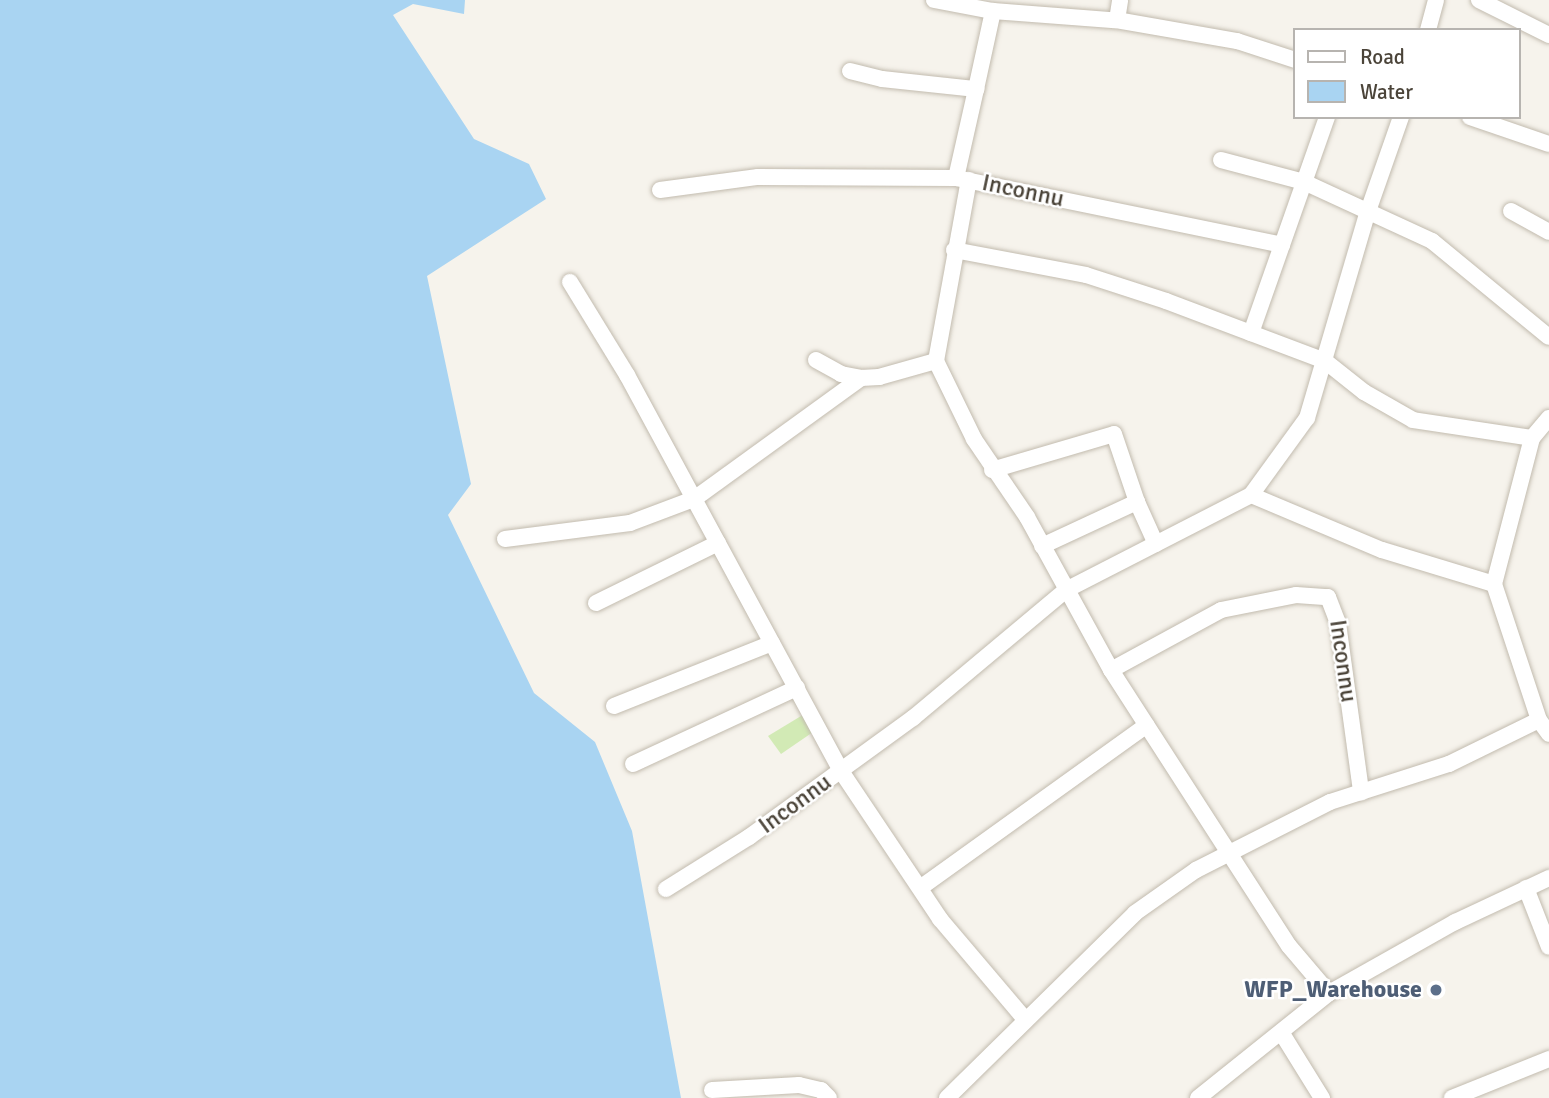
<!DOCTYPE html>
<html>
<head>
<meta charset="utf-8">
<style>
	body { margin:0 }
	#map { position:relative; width:1549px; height:1098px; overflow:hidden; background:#f6f3ec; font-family:Signika,sans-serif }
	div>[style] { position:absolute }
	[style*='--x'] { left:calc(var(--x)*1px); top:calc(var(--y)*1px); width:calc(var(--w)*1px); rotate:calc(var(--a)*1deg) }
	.green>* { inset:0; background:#d2eab5 }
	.water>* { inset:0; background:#a9d4f2 }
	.roads { filter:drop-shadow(0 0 2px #c2bbae) drop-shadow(0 0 2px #c2bbae) }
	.minor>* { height:16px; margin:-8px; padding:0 8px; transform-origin:8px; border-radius:8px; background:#fff }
	.dots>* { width:19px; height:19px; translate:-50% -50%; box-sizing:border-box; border:4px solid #fff; border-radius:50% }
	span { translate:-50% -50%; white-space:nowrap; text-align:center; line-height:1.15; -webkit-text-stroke:5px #fff; paint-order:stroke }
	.street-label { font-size:24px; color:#4b4439 }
	.service-label { font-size:24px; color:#4e5e75; font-weight:700 }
	.right { translate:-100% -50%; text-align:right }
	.legend { position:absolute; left:1293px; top:28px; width:228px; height:91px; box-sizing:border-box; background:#fff; border:2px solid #b7b4b0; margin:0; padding:9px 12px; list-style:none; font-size:21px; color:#4b4439 }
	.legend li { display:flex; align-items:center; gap:14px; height:35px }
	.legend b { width:35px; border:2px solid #b7b4b0 }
</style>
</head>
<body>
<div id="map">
	<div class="green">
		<div style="clip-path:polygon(806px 713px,816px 730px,781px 754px,768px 736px)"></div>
	</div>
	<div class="water">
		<div style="clip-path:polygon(0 0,465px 0,464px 14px,413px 4px,393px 15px,474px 139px,529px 164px,546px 199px,427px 276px,471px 484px,448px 515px,534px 693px,595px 742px,632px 831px,681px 1098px,0 1098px)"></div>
	</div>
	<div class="roads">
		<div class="minor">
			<div style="--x:934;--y:0;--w:60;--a:10.6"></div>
			<div style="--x:993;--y:11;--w:129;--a:4.4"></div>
			<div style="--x:1122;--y:21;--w:117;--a:9.9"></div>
			<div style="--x:1237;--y:41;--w:61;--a:18.1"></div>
			<div style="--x:1479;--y:0;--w:78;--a:26.6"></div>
			<div style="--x:1117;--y:20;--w:20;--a:-81"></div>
			<div style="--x:1428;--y:30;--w:31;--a:-75"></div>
			<div style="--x:850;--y:71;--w:33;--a:14"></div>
			<div style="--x:882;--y:79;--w:95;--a:6.1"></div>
			<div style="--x:976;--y:89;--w:80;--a:-77.7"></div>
			<div style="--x:1470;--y:117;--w:83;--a:18.9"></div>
			<div style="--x:1221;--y:160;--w:86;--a:14.8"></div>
			<div style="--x:1304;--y:182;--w:141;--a:24.7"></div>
			<div style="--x:1432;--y:241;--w:151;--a:39.4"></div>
			<div style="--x:956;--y:178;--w:91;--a:-77.3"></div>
			<div style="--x:660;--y:190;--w:99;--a:-7.6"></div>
			<div style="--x:758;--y:177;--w:198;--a:0.3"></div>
			<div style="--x:956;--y:178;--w:333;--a:11.6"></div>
			<div style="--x:1511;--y:211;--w:43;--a:28.9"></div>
			<div style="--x:954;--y:250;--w:134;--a:10.7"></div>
			<div style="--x:1086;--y:275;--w:84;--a:18"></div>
			<div style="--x:1166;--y:301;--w:170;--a:20.7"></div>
			<div style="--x:1325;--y:361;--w:50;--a:38.5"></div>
			<div style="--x:1364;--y:392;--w:56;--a:29.7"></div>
			<div style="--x:1413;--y:420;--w:120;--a:8.6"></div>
			<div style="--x:570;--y:282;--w:109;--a:58.5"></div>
			<div style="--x:627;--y:375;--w:450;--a:61.6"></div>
			<div style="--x:841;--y:771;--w:178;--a:56.2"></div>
			<div style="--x:940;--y:919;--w:130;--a:49.7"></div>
			<div style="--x:1251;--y:333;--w:229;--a:-70.6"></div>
			<div style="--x:816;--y:360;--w:29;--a:29"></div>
			<div style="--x:841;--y:374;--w:20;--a:11"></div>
			<div style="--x:861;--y:378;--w:18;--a:-3"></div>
			<div style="--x:879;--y:377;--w:59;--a:-15.7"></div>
			<div style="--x:936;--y:361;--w:87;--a:64"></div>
			<div style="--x:974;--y:439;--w:94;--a:55.8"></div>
			<div style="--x:1027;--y:517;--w:175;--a:61.2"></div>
			<div style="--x:1111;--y:670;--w:328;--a:57.2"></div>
			<div style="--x:1289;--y:946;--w:62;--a:49.6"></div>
			<div style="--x:936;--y:361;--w:184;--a:-79.7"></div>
			<div style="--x:992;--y:470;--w:127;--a:-16.4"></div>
			<div style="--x:1114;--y:434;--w:72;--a:71.3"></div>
			<div style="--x:1251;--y:495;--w:142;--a:22.8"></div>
			<div style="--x:1382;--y:550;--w:117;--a:16.9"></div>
			<div style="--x:1494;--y:584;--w:151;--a:-75.4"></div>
			<div style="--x:1532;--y:438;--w:26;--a:-50"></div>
			<div style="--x:505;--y:539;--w:126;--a:-7.3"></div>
			<div style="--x:630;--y:523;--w:68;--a:-20.6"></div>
			<div style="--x:694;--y:499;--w:206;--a:-35.9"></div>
			<div style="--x:1042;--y:546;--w:105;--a:-24.9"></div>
			<div style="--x:1137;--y:502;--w:46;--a:65.7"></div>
			<div style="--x:1494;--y:584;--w:143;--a:71.7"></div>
			<div style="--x:1539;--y:720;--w:17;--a:54"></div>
			<div style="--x:596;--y:603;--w:136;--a:-26.2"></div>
			<div style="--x:1111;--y:670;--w:125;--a:-28.6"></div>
			<div style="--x:1221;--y:610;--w:76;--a:-11.3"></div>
			<div style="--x:1296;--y:595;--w:32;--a:4"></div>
			<div style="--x:1328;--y:597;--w:28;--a:69"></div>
			<div style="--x:1338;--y:623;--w:171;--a:82.2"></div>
			<div style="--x:614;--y:706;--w:170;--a:-21.7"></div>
			<div style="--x:633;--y:764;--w:181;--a:-24.9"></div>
			<div style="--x:920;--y:888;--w:279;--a:-35.7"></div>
			<div style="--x:1526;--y:888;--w:63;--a:68.7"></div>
			<div style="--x:666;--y:889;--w:98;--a:-32.1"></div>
			<div style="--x:749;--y:837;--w:203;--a:-36"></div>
			<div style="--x:913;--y:718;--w:199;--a:-39.9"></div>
			<div style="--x:1066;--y:590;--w:208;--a:-27.2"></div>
			<div style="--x:1251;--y:495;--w:95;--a:-54"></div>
			<div style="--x:1307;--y:418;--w:213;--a:-73.6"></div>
			<div style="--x:1367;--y:214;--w:103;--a:-70.7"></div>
			<div style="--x:1281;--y:1032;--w:78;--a:58.2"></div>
			<div style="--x:712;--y:1090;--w:87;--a:-3.3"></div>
			<div style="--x:799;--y:1085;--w:23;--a:13"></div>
			<div style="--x:821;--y:1090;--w:11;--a:45"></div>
			<div style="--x:947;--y:1098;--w:264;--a:-44.5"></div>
			<div style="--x:1135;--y:913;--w:75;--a:-35.2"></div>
			<div style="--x:1196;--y:870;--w:150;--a:-26.9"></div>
			<div style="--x:1330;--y:802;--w:125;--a:-17.7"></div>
			<div style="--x:1449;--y:764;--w:100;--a:-26.1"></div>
			<div style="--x:1198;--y:1098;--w:168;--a:-38.7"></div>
			<div style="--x:1329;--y:993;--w:145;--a:-29.4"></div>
			<div style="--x:1455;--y:922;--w:104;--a:-25.1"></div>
			<div style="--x:1452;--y:1098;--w:105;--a:-21.9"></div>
		</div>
	</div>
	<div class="dots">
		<div style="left:1436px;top:990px;background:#5c6f8a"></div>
	</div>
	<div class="street-label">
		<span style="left:1023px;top:191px;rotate:12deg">Inconnu</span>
		<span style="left:1343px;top:661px;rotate:82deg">Inconnu</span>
		<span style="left:795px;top:804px;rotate:-36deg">Inconnu</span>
	</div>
	<div class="service-label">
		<span class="right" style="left:1422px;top:990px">WFP_Warehouse</span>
	</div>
	<ul class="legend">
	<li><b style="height:9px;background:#fff"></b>Road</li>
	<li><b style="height:19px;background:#a9d4f2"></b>Water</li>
	</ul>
</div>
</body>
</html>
